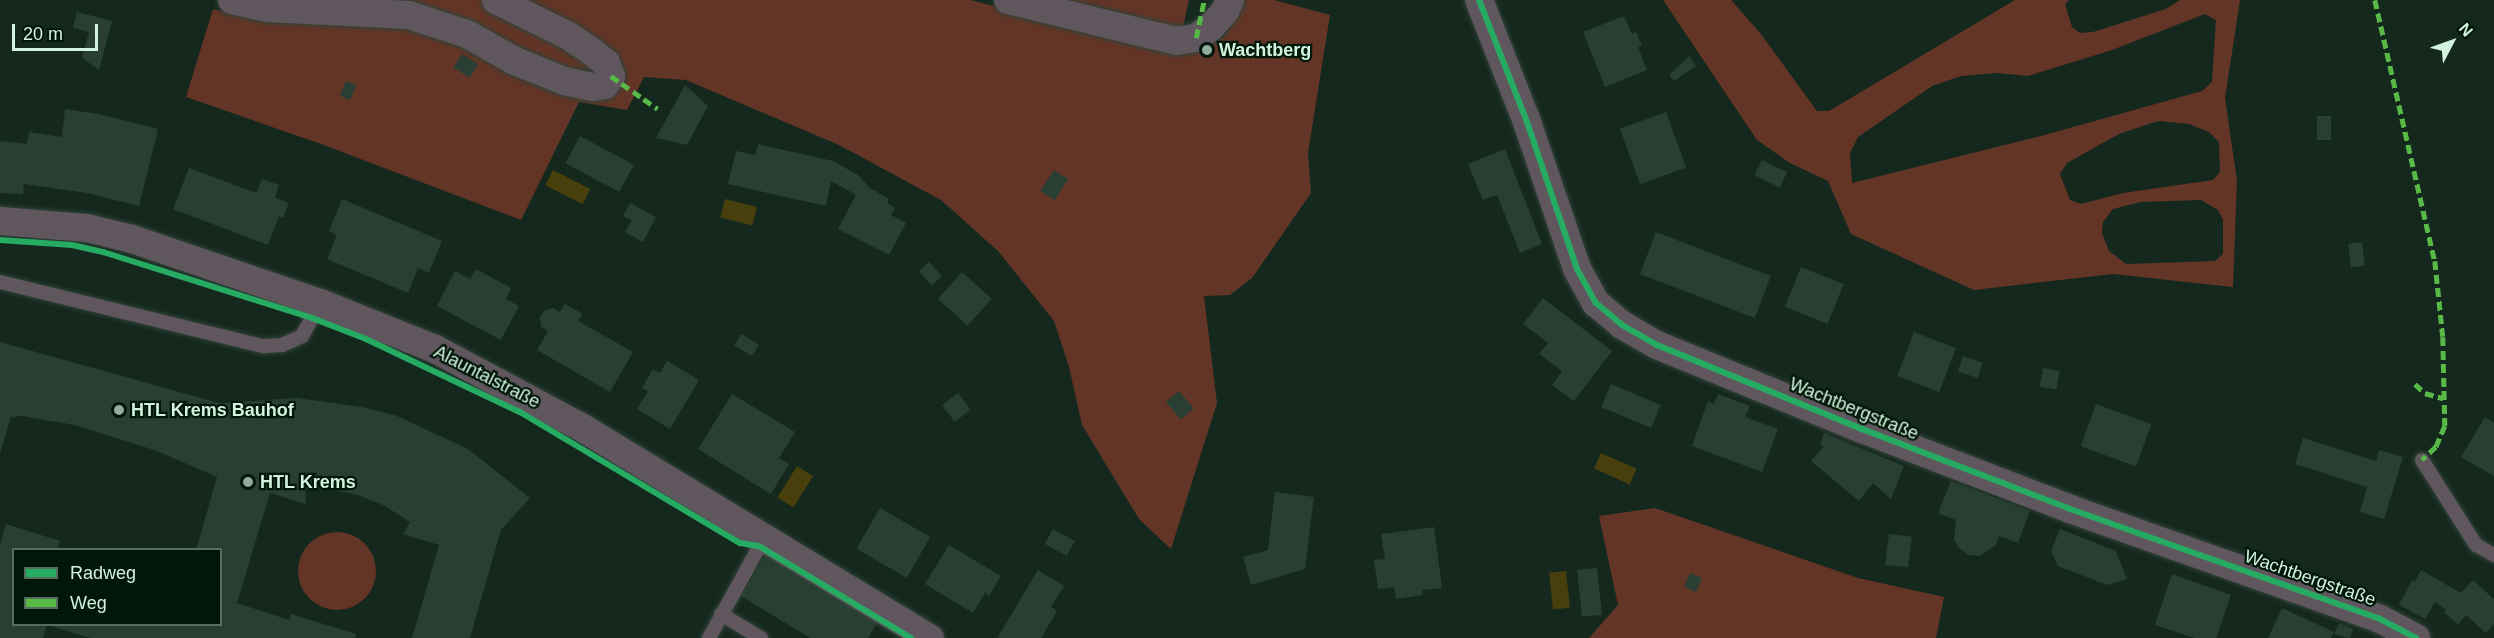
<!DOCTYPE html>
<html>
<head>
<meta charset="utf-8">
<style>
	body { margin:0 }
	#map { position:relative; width:2494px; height:638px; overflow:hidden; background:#15281e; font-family:Arial,sans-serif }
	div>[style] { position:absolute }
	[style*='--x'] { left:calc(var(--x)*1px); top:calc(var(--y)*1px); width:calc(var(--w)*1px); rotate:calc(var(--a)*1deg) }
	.green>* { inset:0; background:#633526 }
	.round { border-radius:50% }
	.water>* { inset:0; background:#473f0c; transform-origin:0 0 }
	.building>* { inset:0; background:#293f33; transform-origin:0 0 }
	.roads { filter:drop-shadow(0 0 2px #314339) drop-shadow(0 0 2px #314339) }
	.service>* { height:14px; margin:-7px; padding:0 7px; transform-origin:7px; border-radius:7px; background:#60575e }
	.minor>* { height:28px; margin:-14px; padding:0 14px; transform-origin:14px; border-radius:14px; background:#60575e }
	.quiet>* { height:4.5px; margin-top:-2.25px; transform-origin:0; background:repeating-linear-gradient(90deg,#58b947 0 9px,transparent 0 13.5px) }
	.cycleway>* { height:6px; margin:-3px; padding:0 3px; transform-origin:3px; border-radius:3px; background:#26ab63 }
	.dots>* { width:16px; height:16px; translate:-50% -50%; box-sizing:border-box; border:3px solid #001709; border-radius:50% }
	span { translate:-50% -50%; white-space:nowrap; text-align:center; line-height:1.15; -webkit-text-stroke:4.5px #001709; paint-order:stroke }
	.poi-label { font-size:18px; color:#d2f3de; font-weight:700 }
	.left { translate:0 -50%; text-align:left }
	.street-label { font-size:18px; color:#d2f3de }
	.legend { position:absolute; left:12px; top:548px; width:210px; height:78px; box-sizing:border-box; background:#001709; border:2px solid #546f5e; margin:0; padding:8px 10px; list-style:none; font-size:18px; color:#d2f3de }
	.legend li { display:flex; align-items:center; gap:12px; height:30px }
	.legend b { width:30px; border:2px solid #546f5e }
	.north { position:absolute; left:2422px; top:12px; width:60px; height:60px; -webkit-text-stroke:4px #001709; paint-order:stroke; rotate:49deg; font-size:16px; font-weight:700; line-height:24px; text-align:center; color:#d2f3de }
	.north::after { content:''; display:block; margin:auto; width:21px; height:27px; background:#d2f3de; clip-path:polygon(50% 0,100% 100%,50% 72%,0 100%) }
	.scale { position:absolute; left:12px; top:24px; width:86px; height:27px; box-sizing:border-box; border:3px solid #d2f3de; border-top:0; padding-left:8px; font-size:18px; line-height:21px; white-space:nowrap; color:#d2f3de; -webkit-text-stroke:4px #001709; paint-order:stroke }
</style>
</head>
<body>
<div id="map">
	<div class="green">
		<div style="clip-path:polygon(249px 0,971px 0,1081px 30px,1206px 45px,1223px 37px,1236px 20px,1243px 0,1274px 0,1330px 15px,1308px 153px,1311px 193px,1252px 278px,1230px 295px,1204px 296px,1217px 403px,1171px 549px,1139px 519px,1082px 425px,1069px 367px,1054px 321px,998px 251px,941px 200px,839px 145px,686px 80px,644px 77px,627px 110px,579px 102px,521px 220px,321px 144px,186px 97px,213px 9px,240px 16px)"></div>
		<div style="clip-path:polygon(1032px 0,1189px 0,1183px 27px,1175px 33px)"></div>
		<div style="clip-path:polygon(evenodd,1663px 0,1731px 0,1761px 34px,1817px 111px,1829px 111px,2015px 0,2069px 0,2065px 4px,2072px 27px,2080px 33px,2093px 32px,2166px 9px,2180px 0,2240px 0,2225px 98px,2237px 181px,2233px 287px,2113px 274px,1974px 290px,1851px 234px,1828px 181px,1790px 163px,1757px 140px,1663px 0,2205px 14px,2216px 20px,2212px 82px,2202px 91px,2041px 136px,1852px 183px,1850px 153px,1858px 137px,1932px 86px,1961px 76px,1997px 73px,2028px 76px,2112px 50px,2205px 14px,1663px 0,2158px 121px,2189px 124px,2209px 132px,2219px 142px,2220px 172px,2213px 180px,2123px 193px,2081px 204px,2070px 200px,2060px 174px,2067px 163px,2119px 134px,2158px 121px,1663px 0,2201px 200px,2218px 210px,2223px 220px,2223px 254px,2215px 261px,2126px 264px,2109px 251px,2102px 233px,2103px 222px,2113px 209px,2141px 202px,2201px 200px)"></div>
		<div style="clip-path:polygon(1655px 508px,1858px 578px,1944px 597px,1936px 638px,1589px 638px,1618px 605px,1599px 516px)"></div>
		<div class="round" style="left:298px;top:532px;width:78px;height:78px"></div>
	</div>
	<div class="water">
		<div style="left:553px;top:170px;width:42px;height:17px;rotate:27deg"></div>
		<div style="left:725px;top:199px;width:33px;height:19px;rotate:14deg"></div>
		<div style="left:1601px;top:453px;width:39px;height:17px;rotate:24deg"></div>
		<div style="left:797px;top:466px;width:19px;height:37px;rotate:32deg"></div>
		<div style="left:1566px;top:571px;width:37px;height:17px;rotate:84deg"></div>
	</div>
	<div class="building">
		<div style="clip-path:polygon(77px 12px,112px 21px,99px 70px,82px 58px,89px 32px,73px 28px)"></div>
		<div style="clip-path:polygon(1624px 16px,1632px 34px,1636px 32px,1642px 46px,1638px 47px,1647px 70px,1605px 87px,1583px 32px)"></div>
		<div style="left:462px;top:54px;width:19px;height:16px;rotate:32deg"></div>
		<div style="clip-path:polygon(1689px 56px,1696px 66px,1674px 81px,1669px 75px)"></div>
		<div style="left:346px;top:81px;width:11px;height:16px;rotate:22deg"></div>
		<div style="clip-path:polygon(685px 85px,708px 106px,687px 145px,656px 138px)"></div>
		<div style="clip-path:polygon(65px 109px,98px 114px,158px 129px,139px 206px,87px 193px,24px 184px,23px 194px,0 193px,0 141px,27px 144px,29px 132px,62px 137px)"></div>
		<div style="left:1666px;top:112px;width:59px;height:49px;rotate:70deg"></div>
		<div style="left:2317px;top:116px;width:14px;height:24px"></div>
		<div style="left:580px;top:136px;width:61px;height:31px;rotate:28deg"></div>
		<div style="clip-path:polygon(758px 144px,833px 161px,858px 175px,870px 188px,889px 199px,887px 203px,895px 208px,891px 215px,906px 223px,889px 255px,838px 229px,856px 195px,831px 181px,826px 206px,728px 184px,736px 151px,755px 155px)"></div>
		<div style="clip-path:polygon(1505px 149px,1542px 244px,1520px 253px,1497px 195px,1483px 200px,1468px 164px)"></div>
		<div style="left:1762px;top:160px;width:28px;height:17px;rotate:26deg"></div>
		<div style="clip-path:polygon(189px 168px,256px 193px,262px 179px,279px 185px,275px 197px,289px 203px,283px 218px,279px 216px,268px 245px,173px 209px)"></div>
		<div style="left:1054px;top:170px;width:17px;height:25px;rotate:33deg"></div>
		<div style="clip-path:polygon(342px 199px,442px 241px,429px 273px,418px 268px,408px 293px,327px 259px,337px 235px,329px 231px)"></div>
		<div style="clip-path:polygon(630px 203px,656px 217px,643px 242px,625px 232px,632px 220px,623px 216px)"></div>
		<div style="left:1656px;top:232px;width:123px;height:45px;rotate:21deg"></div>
		<div style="left:2362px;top:242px;width:24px;height:14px;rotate:83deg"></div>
		<div style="left:929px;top:262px;width:19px;height:14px;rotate:47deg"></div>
		<div style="left:1801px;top:267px;width:46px;height:43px;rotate:22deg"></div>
		<div style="clip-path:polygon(476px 269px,511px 288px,506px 299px,519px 306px,501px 340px,437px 306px,455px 271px,470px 279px)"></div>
		<div style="left:962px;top:272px;width:40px;height:36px;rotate:42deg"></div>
		<div style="clip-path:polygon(1543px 298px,1612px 351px,1574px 401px,1552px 385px,1562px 371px,1539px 354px,1548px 343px,1523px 324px)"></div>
		<div style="clip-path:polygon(565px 304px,583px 314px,578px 321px,633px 352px,610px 392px,537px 350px,548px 331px,541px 327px,540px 317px,545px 310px,553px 308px,560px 312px)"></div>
		<div style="left:1914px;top:332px;width:45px;height:47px;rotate:21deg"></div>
		<div style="left:741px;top:334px;width:21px;height:13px;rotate:31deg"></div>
		<div style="clip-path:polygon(0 342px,219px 403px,297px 398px,362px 407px,397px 416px,468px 449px,530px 498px,501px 530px,470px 638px,412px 638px,439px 545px,403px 534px,410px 522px,385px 506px,358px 495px,330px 489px,305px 490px,306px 504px,270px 493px,237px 603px,289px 620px,291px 614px,356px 634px,355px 638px,90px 638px,48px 625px,220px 624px,220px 550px,196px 550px,217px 477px,157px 451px,75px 425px,22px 416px,11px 417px,0 453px)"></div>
		<div style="left:1963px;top:356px;width:21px;height:16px;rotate:19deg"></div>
		<div style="clip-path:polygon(667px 361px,699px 380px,670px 429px,637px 409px,648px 391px,642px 388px,653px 369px,660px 373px)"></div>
		<div style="left:2043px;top:368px;width:17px;height:19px;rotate:10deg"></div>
		<div style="left:1611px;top:384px;width:54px;height:25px;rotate:23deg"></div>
		<div style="left:1179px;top:391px;width:23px;height:17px;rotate:50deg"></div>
		<div style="left:958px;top:393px;width:21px;height:20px;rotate:53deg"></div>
		<div style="clip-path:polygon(732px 394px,795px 432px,779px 458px,789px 464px,771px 494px,698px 449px)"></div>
		<div style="clip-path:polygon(1718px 394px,1750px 406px,1745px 417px,1778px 429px,1762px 472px,1692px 446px,1708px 401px,1714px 404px)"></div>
		<div style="left:2096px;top:404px;width:59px;height:45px;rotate:20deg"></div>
		<div style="clip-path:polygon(2485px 417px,2494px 423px,2494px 476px,2461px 457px)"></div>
		<div style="clip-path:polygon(1824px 433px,1904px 466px,1891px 499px,1873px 483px,1859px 501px,1811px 461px,1824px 446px,1820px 445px)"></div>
		<div style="clip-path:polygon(2303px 438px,2376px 461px,2379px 450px,2403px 457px,2384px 519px,2360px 512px,2367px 487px,2295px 464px)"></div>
		<div style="clip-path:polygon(1951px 481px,2030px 511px,2018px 543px,1999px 536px,1996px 545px,1980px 556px,1969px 555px,1960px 549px,1954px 540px,1956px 520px,1938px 513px)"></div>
		<div style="clip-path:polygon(1275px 492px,1314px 497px,1305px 569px,1251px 585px,1243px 557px,1268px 550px)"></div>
		<div style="left:880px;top:508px;width:58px;height:47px;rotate:30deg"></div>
		<div style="clip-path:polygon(6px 524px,60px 541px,58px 547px,64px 549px,14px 550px,14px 624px,47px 624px,43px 638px,0 638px,0 545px)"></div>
		<div style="clip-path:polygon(1434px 527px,1442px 588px,1422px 590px,1423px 595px,1396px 599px,1394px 587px,1378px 589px,1374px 560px,1385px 559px,1381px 534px)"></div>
		<div style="left:1053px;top:529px;width:25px;height:17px;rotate:29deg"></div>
		<div style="clip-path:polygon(2060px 529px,2116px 551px,2127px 579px,2107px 585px,2058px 566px,2051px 551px)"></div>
		<div style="left:1889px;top:534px;width:23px;height:31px;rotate:7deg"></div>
		<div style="clip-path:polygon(949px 545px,1001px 576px,989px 596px,985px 593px,973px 613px,925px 584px)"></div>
		<div style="clip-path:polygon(766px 554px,878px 621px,868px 638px,810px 638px,741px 596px)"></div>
		<div style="left:1597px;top:568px;width:47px;height:20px;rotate:84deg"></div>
		<div style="clip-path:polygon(1038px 570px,1064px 586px,1051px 607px,1057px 611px,1041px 638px,1000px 638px,998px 637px)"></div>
		<div style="clip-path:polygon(2421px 570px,2461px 593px,2473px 580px,2494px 599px,2494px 624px,2486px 633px,2466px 615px,2458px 625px,2444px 612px,2446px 610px,2435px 602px,2425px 619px,2399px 605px,2412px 580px,2415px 581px)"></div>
		<div style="left:1690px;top:573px;width:13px;height:15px;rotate:23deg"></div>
		<div style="clip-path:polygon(2172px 574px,2231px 595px,2216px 638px,2194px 638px,2155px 625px)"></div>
		<div style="clip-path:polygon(2282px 608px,2334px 632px,2331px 638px,2268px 638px)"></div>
		<div style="clip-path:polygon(2339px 623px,2353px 629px,2350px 638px,2334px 634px)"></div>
	</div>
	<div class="roads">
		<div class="service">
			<div style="--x:0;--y:282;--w:271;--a:13.7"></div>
			<div style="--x:263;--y:346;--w:19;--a:-3"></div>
			<div style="--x:282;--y:345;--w:22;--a:-24"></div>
			<div style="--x:302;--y:336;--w:38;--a:-61"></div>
			<div style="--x:2422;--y:460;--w:101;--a:57.6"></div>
			<div style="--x:2476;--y:545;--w:21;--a:29"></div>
			<div style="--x:721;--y:614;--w:47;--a:31"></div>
			<div style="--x:709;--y:638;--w:114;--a:-61.2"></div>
		</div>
		<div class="minor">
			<div style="--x:232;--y:0;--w:36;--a:13"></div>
			<div style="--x:267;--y:8;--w:142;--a:2.8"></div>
			<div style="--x:409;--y:15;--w:61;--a:18.1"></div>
			<div style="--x:467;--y:34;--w:55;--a:29.4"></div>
			<div style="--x:515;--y:61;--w:53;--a:22.2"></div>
			<div style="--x:564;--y:81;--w:30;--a:12"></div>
			<div style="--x:593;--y:87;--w:12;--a:-9"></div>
			<div style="--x:605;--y:85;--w:11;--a:-56"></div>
			<div style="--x:611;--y:76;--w:14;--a:-111"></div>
			<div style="--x:606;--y:63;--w:19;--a:-141"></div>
			<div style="--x:591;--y:51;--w:29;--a:-146"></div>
			<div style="--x:567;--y:35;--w:79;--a:-153.8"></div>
			<div style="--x:1008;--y:0;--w:173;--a:13.7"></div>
			<div style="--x:1176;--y:41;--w:20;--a:-9"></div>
			<div style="--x:1196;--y:38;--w:20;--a:-37"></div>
			<div style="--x:1212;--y:26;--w:20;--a:-49"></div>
			<div style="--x:1225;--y:11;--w:12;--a:-66"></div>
			<div style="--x:1479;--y:0;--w:131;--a:68.5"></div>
			<div style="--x:1527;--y:122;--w:155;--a:71.2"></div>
			<div style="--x:1577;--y:269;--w:39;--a:61"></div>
			<div style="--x:1596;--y:303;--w:34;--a:40"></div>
			<div style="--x:1622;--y:325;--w:40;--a:29.7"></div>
			<div style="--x:1657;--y:345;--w:222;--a:22.3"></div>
			<div style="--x:1862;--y:429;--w:223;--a:21"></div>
			<div style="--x:2070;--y:509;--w:329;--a:19.5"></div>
			<div style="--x:2380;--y:619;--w:41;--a:27.8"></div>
			<div style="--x:0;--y:221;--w:87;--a:4.6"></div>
			<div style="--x:87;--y:228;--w:46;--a:13.7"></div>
			<div style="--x:132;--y:239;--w:199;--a:18.8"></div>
			<div style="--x:320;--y:303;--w:124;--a:21.8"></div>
			<div style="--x:435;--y:349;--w:166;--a:28.1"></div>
			<div style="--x:581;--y:427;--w:408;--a:31.2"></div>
		</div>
	</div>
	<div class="quiet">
		<div style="--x:2375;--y:0;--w:268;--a:77.1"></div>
		<div style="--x:2435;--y:261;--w:76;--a:84"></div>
		<div style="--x:2443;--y:337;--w:89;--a:88.7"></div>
		<div style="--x:2445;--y:426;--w:23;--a:113"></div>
		<div style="--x:2436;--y:447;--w:19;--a:137"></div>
		<div style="--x:1196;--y:38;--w:39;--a:-78"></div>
		<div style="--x:611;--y:76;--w:57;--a:35.1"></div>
		<div style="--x:2415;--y:384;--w:13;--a:42"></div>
		<div style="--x:2425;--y:393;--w:19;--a:16"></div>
	</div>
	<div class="cycleway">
		<div style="--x:1479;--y:0;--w:131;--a:68.5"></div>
		<div style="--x:1527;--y:122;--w:155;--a:71.2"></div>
		<div style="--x:1577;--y:269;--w:39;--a:61"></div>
		<div style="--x:1596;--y:303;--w:34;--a:40"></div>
		<div style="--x:1622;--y:325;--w:40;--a:29.7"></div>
		<div style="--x:1657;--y:345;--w:222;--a:22.3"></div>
		<div style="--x:1862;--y:429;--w:223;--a:21"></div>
		<div style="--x:2070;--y:509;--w:329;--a:19.5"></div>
		<div style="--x:2380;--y:619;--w:41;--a:27.8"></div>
		<div style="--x:0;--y:240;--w:72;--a:4"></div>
		<div style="--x:72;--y:245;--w:32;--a:13"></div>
		<div style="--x:103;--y:252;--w:219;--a:17.5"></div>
		<div style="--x:312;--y:318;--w:58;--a:21.3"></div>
		<div style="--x:366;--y:339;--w:170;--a:25.4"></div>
		<div style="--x:520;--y:412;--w:256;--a:30.8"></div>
		<div style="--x:740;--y:543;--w:19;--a:9"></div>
		<div style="--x:759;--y:546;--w:178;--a:31.2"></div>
	</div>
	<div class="dots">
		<div style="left:1207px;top:50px;background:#90ac9b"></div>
		<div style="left:119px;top:410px;background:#90ac9b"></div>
		<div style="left:248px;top:482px;background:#90ac9b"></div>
	</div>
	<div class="poi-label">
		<span class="left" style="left:1219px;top:50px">Wachtberg</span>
		<span class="left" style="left:131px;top:410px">HTL Krems Bauhof</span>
		<span class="left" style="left:260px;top:482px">HTL Krems</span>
	</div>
	<div class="street-label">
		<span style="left:487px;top:377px;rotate:27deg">Alauntalstraße</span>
		<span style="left:1854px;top:409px;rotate:22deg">Wachtbergstraße</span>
		<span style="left:2310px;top:578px;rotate:19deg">Wachtbergstraße</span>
	</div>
	<ul class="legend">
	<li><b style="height:8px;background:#26ab63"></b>Radweg</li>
	<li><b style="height:8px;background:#58b947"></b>Weg</li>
	</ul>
	<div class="north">N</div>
	<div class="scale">20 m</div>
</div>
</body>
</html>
